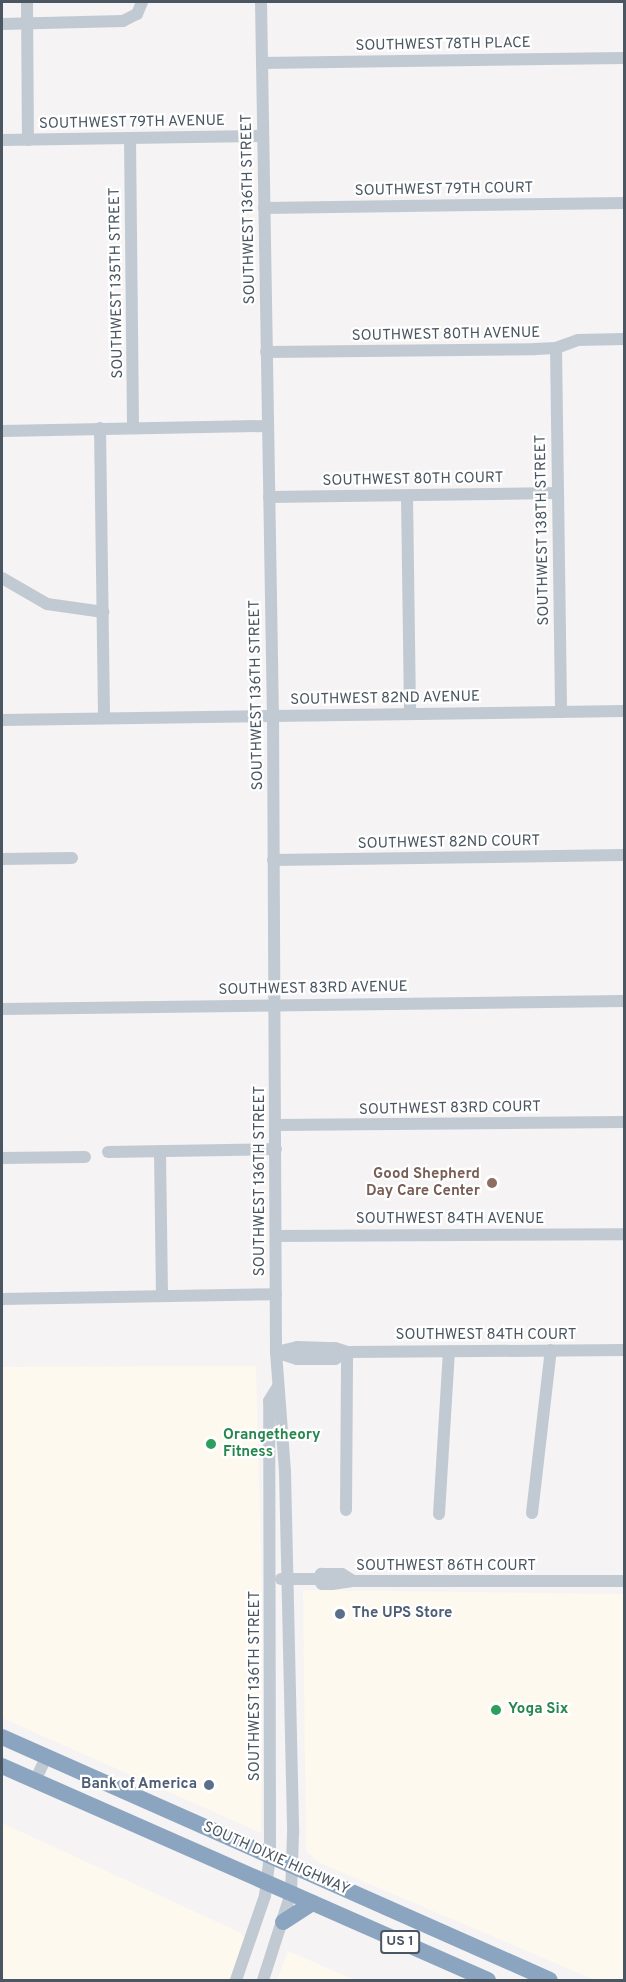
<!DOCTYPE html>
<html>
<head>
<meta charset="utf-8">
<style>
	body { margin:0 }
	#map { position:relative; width:626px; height:1982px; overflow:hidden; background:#f5f3f3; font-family:Overpass,sans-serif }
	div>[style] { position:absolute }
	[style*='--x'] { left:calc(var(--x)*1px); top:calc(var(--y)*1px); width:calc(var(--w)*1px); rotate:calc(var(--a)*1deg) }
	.commercial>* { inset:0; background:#fdf9ef }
	.minor>* { height:12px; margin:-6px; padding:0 6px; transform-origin:6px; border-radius:6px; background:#c1cad2 }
	.highway>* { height:16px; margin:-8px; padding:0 8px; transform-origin:8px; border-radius:8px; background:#8ba5c1 }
	.dots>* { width:16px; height:16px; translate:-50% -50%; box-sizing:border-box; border:3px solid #fff; border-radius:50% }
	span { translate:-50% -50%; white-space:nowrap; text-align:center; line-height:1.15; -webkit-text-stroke:4.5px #fff; paint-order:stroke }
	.shield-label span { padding:2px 4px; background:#fff; border:2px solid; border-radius:4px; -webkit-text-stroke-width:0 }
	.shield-label { font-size:14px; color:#4a5661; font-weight:700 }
	.street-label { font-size:15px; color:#4a5661 }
	.education-label { font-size:15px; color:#785e54; font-weight:700 }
	.right { translate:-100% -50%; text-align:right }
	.leisure-label { font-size:15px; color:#27864d; font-weight:700 }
	.left { translate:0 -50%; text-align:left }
	.service-label { font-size:15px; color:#4e5e75; font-weight:700 }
	.frame { position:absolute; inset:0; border:3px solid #4a5661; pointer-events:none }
</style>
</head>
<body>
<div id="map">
	<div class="commercial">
		<div style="clip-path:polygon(256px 1366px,262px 1600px,261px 1833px,2px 1718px,2px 1367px)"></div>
		<div style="clip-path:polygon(303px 1590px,624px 1594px,624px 1980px,595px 1980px,320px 1863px,306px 1851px)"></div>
		<div style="clip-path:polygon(2px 1823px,241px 1933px,247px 1942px,231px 1980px,2px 1980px)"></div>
		<div style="clip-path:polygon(288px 1951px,355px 1980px,277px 1980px)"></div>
	</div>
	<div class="minor">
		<div style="--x:27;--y:2;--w:138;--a:89.6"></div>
		<div style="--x:261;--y:2;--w:714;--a:89.04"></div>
		<div style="--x:273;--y:716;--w:636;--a:89.73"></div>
		<div style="--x:276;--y:1352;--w:120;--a:85.7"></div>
		<div style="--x:285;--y:1472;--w:362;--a:88.7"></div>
		<div style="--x:293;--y:1834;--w:59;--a:91.9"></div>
		<div style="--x:291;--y:1893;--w:91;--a:107.8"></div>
		<div style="--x:2;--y:24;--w:121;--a:-1.4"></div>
		<div style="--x:123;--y:21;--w:16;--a:-27"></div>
		<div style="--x:137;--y:14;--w:13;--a:-67"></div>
		<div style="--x:262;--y:63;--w:362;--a:-0.8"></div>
		<div style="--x:130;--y:138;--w:290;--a:89.4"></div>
		<div style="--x:2;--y:140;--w:261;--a:-0.9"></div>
		<div style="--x:264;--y:208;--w:360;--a:-0.8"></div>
		<div style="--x:556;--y:348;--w:364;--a:89.2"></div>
		<div style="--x:266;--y:352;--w:269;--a:-0.6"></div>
		<div style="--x:535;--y:349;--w:21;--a:-3"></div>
		<div style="--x:556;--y:348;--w:23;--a:-20"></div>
		<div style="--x:578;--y:340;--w:46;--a:-1.2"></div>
		<div style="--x:100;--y:428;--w:289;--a:89.2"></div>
		<div style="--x:2;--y:431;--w:266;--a:-1.1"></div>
		<div style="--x:407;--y:496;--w:217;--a:89.2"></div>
		<div style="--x:269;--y:497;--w:289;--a:-0.8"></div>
		<div style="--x:2;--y:578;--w:52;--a:30"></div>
		<div style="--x:47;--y:604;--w:57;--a:8.1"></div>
		<div style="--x:2;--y:720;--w:622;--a:-0.83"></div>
		<div style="--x:2;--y:859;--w:70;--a:-0.8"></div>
		<div style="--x:273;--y:860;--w:351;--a:-0.8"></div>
		<div style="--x:2;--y:1009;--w:622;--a:-0.74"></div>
		<div style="--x:276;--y:1125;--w:348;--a:-0.5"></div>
		<div style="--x:108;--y:1152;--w:168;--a:-1"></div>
		<div style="--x:160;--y:1152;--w:143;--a:89.2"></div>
		<div style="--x:2;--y:1158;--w:83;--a:-0.7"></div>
		<div style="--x:276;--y:1236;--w:348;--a:-0.3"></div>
		<div style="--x:2;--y:1299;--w:274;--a:-1"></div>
		<div style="--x:297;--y:1347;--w:38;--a:2"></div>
		<div style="--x:335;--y:1348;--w:13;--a:18"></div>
		<div style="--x:347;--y:1352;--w:14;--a:150"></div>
		<div style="--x:335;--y:1359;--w:38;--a:180"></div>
		<div style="--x:297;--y:1359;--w:22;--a:-162"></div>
		<div style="--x:276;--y:1352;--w:22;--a:-13"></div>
		<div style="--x:346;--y:1510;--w:158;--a:-89.6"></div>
		<div style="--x:347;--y:1352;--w:277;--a:-0.4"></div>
		<div style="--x:532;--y:1513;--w:164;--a:-83.4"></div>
		<div style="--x:439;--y:1514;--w:163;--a:-86.5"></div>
		<div style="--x:281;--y:1579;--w:37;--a:0"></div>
		<div style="--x:318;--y:1579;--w:6;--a:51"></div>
		<div style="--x:322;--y:1584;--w:10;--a:0"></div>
		<div style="--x:332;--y:1584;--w:21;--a:-8"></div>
		<div style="--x:353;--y:1581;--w:271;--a:0"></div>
		<div style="--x:318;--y:1579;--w:6;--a:-59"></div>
		<div style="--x:321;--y:1574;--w:21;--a:0"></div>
		<div style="--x:342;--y:1574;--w:13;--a:32"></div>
		<div style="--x:35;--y:1781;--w:26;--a:-65"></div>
		<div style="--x:236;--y:1980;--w:89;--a:-71"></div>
		<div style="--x:265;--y:1896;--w:41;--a:-83"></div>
		<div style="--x:270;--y:1855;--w:454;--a:-90.1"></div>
		<div style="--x:269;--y:1401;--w:15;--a:-58"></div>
	</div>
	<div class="highway">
		<div style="--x:2;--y:1737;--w:599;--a:23.91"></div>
		<div style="--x:2;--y:1766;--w:531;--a:23.77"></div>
		<div style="--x:283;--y:1922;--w:35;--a:-33"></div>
	</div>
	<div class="dots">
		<div style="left:492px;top:1183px;background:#8d6e63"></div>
		<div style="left:211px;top:1444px;background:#2e9e5b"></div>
		<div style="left:340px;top:1614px;background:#5c6f8a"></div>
		<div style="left:496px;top:1710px;background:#2e9e5b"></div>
		<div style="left:209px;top:1785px;background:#5c6f8a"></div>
	</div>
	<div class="shield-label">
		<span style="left:400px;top:1942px">US 1</span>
	</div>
	<div class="street-label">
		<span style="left:443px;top:45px;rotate:-1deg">SOUTHWEST 78TH PLACE</span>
		<span style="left:132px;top:123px;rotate:-1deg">SOUTHWEST 79TH AVENUE</span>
		<span style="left:444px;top:190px;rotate:-1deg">SOUTHWEST 79TH COURT</span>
		<span style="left:249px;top:209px;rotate:-91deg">SOUTHWEST 136TH STREET</span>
		<span style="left:117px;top:283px;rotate:-91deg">SOUTHWEST 135TH STREET</span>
		<span style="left:446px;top:335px;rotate:-1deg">SOUTHWEST 80TH AVENUE</span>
		<span style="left:413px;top:480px;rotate:-1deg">SOUTHWEST 80TH COURT</span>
		<span style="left:543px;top:530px;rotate:-91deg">SOUTHWEST 138TH STREET</span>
		<span style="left:257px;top:695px;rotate:-91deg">SOUTHWEST 136TH STREET</span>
		<span style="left:385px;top:699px;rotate:-1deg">SOUTHWEST 82ND AVENUE</span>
		<span style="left:449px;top:843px;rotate:-1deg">SOUTHWEST 82ND COURT</span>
		<span style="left:313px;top:989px;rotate:-1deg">SOUTHWEST 83RD AVENUE</span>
		<span style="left:450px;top:1109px;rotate:-1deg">SOUTHWEST 83RD COURT</span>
		<span style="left:261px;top:1181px;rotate:-90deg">SOUTHWEST 136TH STREET</span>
		<span style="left:450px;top:1220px">SOUTHWEST 84TH AVENUE</span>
		<span style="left:486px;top:1336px">SOUTHWEST 84TH COURT</span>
		<span style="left:446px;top:1567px">SOUTHWEST 86TH COURT</span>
		<span style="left:256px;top:1686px;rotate:-90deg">SOUTHWEST 136TH STREET</span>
		<span style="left:276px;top:1859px;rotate:24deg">SOUTH DIXIE HIGHWAY</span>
	</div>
	<div class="education-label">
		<span class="right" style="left:480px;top:1183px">Good Shepherd<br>Day Care Center</span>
	</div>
	<div class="leisure-label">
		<span class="left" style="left:223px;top:1444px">Orangetheory<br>Fitness</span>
		<span class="left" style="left:508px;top:1710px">Yoga Six</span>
	</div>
	<div class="service-label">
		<span class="left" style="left:352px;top:1614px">The UPS Store</span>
		<span class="right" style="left:197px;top:1785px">Bank of America</span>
	</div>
	<div class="frame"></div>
</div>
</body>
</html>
